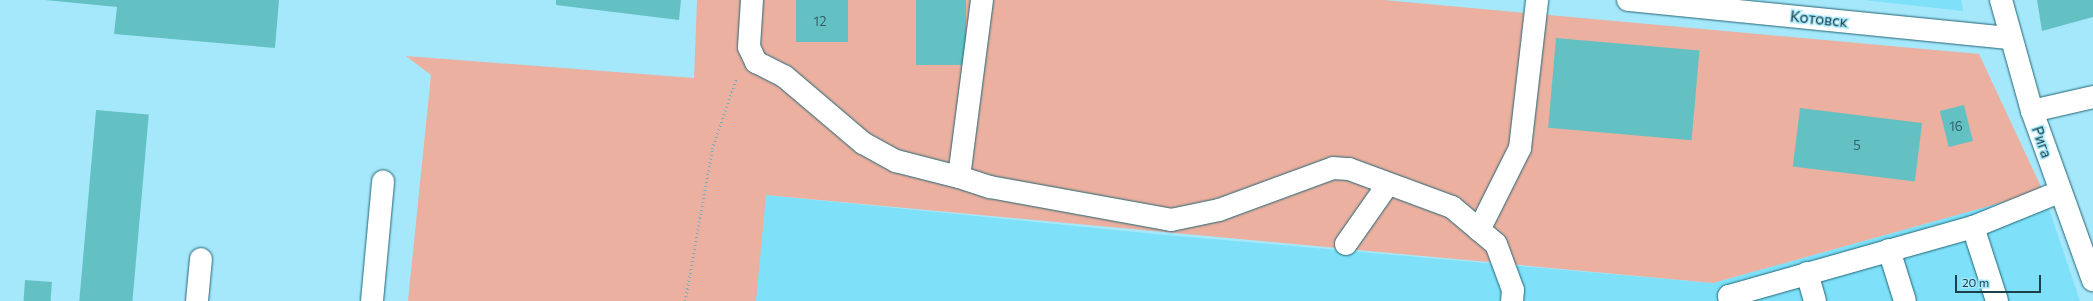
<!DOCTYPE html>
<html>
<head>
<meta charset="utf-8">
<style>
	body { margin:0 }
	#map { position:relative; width:2093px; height:301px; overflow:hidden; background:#a6e8fb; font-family:Commissioner,sans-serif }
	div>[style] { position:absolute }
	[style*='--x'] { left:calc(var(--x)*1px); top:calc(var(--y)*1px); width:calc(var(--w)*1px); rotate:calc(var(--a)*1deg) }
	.built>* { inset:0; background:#7ee0f9 }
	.green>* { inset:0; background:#ebb09f }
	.building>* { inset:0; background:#64c1c3; transform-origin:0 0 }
	.path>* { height:2.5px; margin-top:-1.25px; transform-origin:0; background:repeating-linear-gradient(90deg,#76aebd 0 1px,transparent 0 4px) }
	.roads { filter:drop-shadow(0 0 1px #226575) drop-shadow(0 0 1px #226575) }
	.minor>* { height:22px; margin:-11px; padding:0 11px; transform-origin:11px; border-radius:11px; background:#fff }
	span { translate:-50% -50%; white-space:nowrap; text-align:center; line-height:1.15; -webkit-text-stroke:3px #a6e8fb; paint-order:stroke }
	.number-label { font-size:13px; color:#2e6068 }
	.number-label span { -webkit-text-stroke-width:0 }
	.street-label { font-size:15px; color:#1c4049 }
	.scale { position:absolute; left:1955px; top:275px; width:86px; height:18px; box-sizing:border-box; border:2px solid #1c4049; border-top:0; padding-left:5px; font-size:12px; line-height:14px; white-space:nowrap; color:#1c4049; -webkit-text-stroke:3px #a6e8fb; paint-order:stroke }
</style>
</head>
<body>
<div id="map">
	<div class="built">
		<div style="clip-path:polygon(1863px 0,1961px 0,1963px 11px)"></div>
		<div style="clip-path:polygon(2043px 191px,2080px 301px,752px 301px,766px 195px,1155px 234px,1713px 283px)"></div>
	</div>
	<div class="green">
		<div style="clip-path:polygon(697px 0,1384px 0,1979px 54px,2043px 191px,1713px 283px,766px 195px,756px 301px,408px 301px,431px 75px,406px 56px,694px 78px)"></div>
	</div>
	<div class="building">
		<div style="clip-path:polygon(45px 0,279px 0,275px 48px,114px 34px,117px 7px)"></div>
		<div style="clip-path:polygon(556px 0,681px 0,679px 20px,556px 5px)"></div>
		<div style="left:796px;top:0;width:52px;height:42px"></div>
		<div style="left:916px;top:0;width:50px;height:65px"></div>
		<div style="clip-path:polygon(2037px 0,2093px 0,2093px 17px,2042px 31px)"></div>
		<div style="left:1556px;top:38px;width:144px;height:90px;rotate:5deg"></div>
		<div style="left:1964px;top:105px;width:37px;height:25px;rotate:76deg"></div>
		<div style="left:1800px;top:108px;width:123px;height:59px;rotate:7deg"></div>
		<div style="left:96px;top:110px;width:53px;height:192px;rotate:5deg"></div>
		<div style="left:25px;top:280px;width:27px;height:21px;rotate:4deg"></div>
	</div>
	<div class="path">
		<div style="--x:685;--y:301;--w:154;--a:-79.9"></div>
		<div style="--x:712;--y:149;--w:74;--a:-71.1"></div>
	</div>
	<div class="roads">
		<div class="minor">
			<div style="--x:752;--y:0;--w:47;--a:93.7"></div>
			<div style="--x:749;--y:47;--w:17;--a:65"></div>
			<div style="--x:756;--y:62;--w:31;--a:27"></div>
			<div style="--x:784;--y:76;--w:104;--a:40.3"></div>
			<div style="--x:863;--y:143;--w:38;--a:29"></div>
			<div style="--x:896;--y:161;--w:65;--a:14.3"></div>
			<div style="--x:982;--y:0;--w:178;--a:97.4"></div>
			<div style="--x:959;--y:177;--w:33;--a:18"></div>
			<div style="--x:990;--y:187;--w:184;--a:10.3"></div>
			<div style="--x:1171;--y:220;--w:49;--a:-11.8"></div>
			<div style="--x:1219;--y:210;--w:121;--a:-20.2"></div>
			<div style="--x:1333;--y:168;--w:16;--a:4"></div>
			<div style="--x:1349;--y:169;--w:110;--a:20.3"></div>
			<div style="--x:1452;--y:207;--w:57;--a:40.1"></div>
			<div style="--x:1496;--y:244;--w:49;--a:69.7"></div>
			<div style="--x:1513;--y:290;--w:11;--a:95"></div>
			<div style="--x:1628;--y:0;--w:384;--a:5.7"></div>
			<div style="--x:2001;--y:0;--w:115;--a:74.4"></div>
			<div style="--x:2032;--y:111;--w:180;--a:70.2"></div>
			<div style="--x:2032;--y:111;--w:63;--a:-12.9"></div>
			<div style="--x:1973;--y:227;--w:78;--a:72"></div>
			<div style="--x:1479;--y:230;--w:92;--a:-63.4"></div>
			<div style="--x:1520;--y:148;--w:149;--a:-83.4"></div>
			<div style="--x:1346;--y:244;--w:73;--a:-55"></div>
			<div style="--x:1889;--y:250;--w:53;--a:72.6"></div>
			<div style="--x:1807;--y:273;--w:29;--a:74"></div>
			<div style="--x:197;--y:301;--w:42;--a:-84.6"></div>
			<div style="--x:372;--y:301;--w:120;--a:-84.7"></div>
			<div style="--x:1730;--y:301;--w:5;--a:-101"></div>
			<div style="--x:1729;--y:296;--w:254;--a:-15.8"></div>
			<div style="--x:1973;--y:227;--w:93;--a:-22.1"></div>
		</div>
	</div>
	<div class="number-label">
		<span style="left:820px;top:21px">12</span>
		<span style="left:1956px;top:126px">16</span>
		<span style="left:1857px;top:145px">5</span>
	</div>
	<div class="street-label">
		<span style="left:1819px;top:19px;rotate:6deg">Котовск</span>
		<span style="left:2042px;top:142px;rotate:71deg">Рига</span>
	</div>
	<div class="scale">20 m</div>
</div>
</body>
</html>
